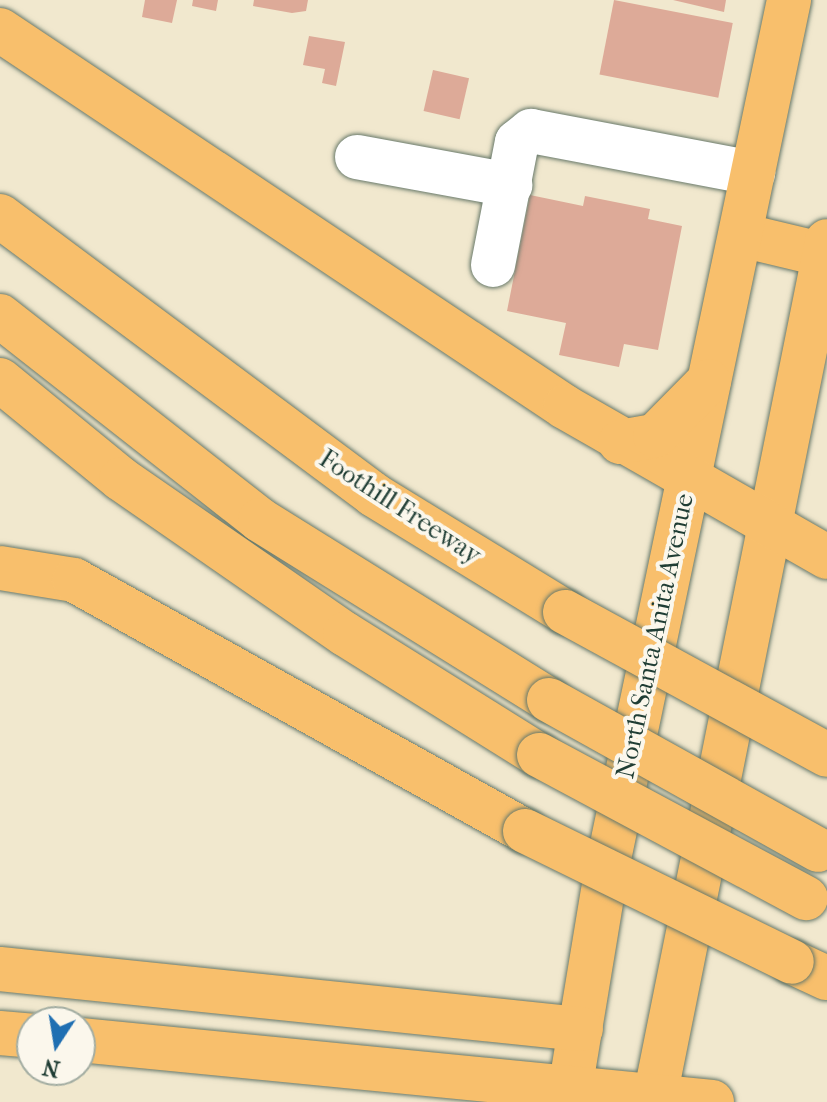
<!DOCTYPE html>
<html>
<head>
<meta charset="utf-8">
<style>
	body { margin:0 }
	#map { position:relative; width:827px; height:1102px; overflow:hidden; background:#f1e8ce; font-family:"IM FELL French Canon",serif }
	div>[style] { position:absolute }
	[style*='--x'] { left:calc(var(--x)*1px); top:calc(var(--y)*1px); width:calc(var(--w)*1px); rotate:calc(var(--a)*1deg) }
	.building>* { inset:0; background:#ddaa98; transform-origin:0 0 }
	.roads { filter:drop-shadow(0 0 2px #68796a) drop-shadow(0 0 2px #68796a) }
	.minor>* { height:44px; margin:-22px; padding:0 22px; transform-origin:22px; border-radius:22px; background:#fff }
	.major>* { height:44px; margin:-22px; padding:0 22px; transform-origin:22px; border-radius:22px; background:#f8bf6c }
	.highway>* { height:44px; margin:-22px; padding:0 22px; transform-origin:22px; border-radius:22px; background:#f8bf6c }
	.bridges { filter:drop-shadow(0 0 2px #68796a) drop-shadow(0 0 2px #68796a) }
	.highway-bridge>* { height:44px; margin:-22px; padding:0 22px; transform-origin:22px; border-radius:22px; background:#f8bf6c }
	span { translate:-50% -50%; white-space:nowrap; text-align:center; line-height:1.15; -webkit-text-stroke:8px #fbf7ec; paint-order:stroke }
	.street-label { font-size:26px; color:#1f3d34 }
	.north { position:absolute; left:16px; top:1006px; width:80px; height:80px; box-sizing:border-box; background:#fbf7ec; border:2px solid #a3ada2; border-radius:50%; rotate:192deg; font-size:22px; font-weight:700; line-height:32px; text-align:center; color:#1f3d34 }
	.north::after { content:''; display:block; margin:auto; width:28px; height:36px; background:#1f6fb2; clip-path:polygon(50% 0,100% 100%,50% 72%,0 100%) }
</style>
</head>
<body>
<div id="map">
	<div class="building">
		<div style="clip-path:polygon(145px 0,177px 0,172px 23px,142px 17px)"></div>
		<div style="clip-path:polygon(193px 0,218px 0,216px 11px,192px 6px)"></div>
		<div style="clip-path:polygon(254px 0,308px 0,306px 11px,292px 13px,253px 6px)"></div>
		<div style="left:614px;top:0;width:121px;height:76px;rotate:11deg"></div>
		<div style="clip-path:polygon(673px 0,726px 0,724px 12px)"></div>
		<div style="clip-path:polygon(309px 36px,345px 42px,336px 86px,322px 83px,325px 69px,303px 65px)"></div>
		<div style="left:433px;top:70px;width:37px;height:42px;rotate:13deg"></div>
		<div style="clip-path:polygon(530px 195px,583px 206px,585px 196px,650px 209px,648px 219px,682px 226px,658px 350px,624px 344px,619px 367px,559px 355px,566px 323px,507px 311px)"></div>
	</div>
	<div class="roads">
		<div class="minor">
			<div style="--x:357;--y:157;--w:156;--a:10.4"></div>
			<div style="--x:493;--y:265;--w:125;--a:-79"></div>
			<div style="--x:517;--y:142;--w:18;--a:-38"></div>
			<div style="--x:531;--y:131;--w:226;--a:10.7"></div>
		</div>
		<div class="major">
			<div style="--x:741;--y:235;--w:86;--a:13.4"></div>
			<div style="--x:568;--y:1102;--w:227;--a:-80.6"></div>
			<div style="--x:605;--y:878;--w:897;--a:-78.16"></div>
			<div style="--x:654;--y:1102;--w:878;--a:-78.64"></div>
		</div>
		<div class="highway">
			<div style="--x:0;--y:30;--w:679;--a:33.71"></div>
			<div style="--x:565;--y:407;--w:302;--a:29.8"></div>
			<div style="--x:0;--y:216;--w:467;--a:36.7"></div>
			<div style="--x:374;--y:495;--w:224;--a:31.5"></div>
			<div style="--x:0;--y:316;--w:330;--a:38.1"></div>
			<div style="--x:260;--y:520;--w:340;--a:31.9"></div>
			<div style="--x:0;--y:380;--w:156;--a:39.3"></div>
			<div style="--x:121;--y:479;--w:272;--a:34.7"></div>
			<div style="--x:345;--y:634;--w:229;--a:32"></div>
			<div style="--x:620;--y:442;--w:36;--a:-10"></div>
			<div style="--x:655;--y:436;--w:77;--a:-45.5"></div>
			<div style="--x:0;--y:568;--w:75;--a:9.2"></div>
			<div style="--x:74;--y:580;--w:516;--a:29.1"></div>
			<div style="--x:792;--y:962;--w:38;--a:25"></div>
			<div style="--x:0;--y:969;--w:584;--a:5.9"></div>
			<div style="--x:0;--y:1033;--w:32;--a:5"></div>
			<div style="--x:80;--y:1040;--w:635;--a:5.6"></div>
		</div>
	</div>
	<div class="bridges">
		<div class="highway-bridge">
			<div style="--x:565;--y:612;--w:298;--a:28.6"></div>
			<div style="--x:549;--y:700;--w:308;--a:29.1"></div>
			<div style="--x:539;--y:755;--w:303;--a:28.2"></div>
			<div style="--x:525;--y:831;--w:297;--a:26.1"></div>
		</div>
	</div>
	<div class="street-label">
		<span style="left:400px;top:507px;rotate:33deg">Foothill Freeway</span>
		<span style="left:655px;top:636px;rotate:-78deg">North Santa Anita Avenue</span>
	</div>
	<div class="north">N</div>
</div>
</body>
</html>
